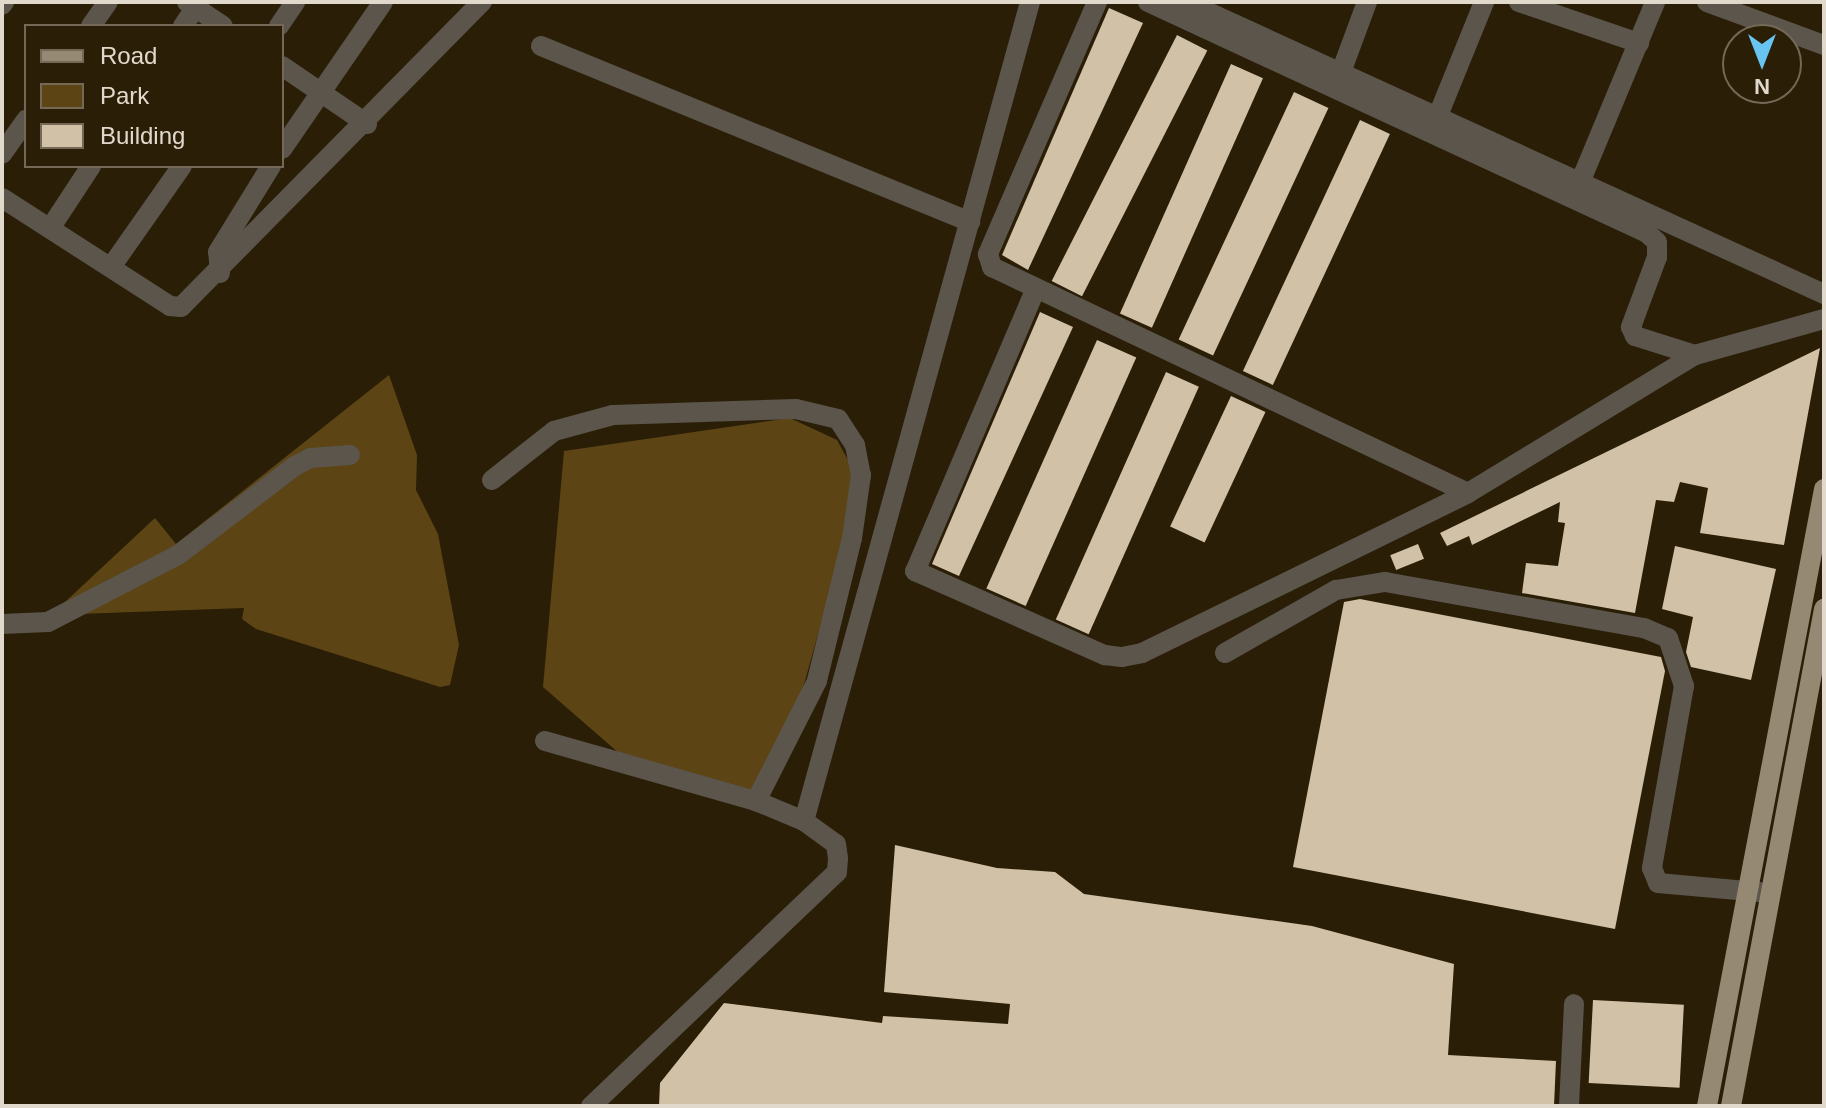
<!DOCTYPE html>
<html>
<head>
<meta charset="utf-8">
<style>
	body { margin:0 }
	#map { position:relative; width:1826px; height:1108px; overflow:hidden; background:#2a1e07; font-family:Arial,sans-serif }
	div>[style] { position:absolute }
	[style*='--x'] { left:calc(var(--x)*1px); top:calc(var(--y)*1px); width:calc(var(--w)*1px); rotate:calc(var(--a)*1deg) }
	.green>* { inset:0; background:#5c4414 }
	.building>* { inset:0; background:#d1c1a6; transform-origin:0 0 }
	.minor>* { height:20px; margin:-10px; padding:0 10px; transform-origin:10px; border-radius:10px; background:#5b554b }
	.major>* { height:20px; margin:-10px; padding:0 10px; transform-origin:10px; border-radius:10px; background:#968974 }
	span { translate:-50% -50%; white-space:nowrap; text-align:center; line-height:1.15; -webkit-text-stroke:8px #2a1e07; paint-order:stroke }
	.frame { position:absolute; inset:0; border:4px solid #e1d9cc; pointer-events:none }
	.legend { position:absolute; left:24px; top:24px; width:260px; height:144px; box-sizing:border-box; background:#2a1e07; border:2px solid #736956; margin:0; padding:10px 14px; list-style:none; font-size:24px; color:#e1d9cc }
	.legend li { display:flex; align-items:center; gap:16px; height:40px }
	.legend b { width:40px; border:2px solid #736956 }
	.north { position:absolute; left:1722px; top:24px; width:80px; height:80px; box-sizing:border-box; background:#2a1e07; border:2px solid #736956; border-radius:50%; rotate:180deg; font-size:22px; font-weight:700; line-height:32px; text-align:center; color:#e1d9cc }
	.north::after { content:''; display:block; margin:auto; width:28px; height:36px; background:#68c4f0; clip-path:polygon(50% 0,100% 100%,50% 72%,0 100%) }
</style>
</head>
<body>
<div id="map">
	<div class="green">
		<div style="clip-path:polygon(389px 375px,417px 455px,416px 490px,438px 534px,459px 645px,450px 685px,440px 687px,256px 629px,242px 619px,244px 608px,51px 615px,155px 518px,176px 544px)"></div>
		<div style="clip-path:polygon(790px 418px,837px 440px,854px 471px,845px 537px,805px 681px,762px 801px,636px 768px,543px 687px,564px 451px)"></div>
	</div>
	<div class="building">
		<div style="clip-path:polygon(1109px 8px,1143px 23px,1028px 270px,1002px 255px)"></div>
		<div style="left:1177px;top:35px;width:34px;height:276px;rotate:27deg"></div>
		<div style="left:1231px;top:64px;width:35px;height:273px;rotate:24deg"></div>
		<div style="left:1294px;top:92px;width:38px;height:273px;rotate:25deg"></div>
		<div style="left:1360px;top:120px;width:33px;height:277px;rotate:25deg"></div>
		<div style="clip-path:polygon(1040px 312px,1073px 327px,959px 576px,932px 564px)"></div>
		<div style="left:1097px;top:340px;width:43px;height:272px;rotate:24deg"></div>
		<div style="clip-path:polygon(1820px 348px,1784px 545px,1700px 533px,1708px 488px,1680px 482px,1674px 502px,1656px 500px,1635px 613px,1522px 593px,1526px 563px,1558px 566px,1565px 523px,1558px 522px,1560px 502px,1472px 545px,1469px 536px,1447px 546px,1440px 533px)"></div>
		<div style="left:1166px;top:372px;width:36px;height:271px;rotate:24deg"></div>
		<div style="left:1231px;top:396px;width:38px;height:144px;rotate:25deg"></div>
		<div style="left:1418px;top:544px;width:16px;height:30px;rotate:68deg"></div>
		<div style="clip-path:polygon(1675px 546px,1776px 569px,1751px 680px,1691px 667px,1686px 652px,1693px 617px,1662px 609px)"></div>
		<div style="clip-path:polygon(1360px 599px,1661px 657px,1665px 671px,1615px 929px,1293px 867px,1344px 602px)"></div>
		<div style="clip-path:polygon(895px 845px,997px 868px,1055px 872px,1084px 894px,1312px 926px,1454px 964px,1448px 1055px,1556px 1061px,1554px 1106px,659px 1106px,660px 1083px,724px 1003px,882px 1023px,883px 1016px,1008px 1024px,1010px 1004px,884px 992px)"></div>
		<div style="left:1593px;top:1000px;width:91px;height:83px;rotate:3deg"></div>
	</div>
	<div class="minor">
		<div style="--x:187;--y:2;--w:43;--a:33.7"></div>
		<div style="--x:1097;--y:2;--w:275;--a:113.4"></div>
		<div style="--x:988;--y:254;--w:14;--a:73"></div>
		<div style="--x:992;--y:267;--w:527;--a:25.4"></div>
		<div style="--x:1148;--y:2;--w:550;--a:24.84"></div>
		<div style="--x:1647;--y:233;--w:13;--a:42"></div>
		<div style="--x:1657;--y:242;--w:15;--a:90"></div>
		<div style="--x:1657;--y:257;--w:75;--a:110.4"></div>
		<div style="--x:1631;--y:327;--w:10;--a:66"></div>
		<div style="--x:1635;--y:336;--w:63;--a:17.6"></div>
		<div style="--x:1186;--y:2;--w:702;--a:24.59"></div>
		<div style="--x:1519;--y:2;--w:127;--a:18.9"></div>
		<div style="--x:1707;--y:2;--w:125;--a:20.2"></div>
		<div style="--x:2;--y:5;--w:4;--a:-56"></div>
		<div style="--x:91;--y:26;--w:29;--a:-55"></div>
		<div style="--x:183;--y:26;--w:29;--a:-56"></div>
		<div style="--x:279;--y:26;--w:29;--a:-56"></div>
		<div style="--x:541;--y:46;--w:464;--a:22.3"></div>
		<div style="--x:282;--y:66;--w:103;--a:34.3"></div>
		<div style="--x:1340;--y:75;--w:78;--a:-69.7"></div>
		<div style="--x:1437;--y:118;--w:125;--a:-67.9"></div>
		<div style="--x:282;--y:149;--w:178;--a:-55.5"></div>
		<div style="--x:2;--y:154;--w:42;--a:-54.8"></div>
		<div style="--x:1579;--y:185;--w:198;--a:-67.4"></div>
		<div style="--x:2;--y:198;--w:200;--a:32.7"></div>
		<div style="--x:170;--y:306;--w:11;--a:5"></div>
		<div style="--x:181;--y:307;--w:429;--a:-45.4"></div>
		<div style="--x:51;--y:227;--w:73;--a:-56.7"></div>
		<div style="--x:111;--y:267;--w:123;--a:-54.9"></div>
		<div style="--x:220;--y:273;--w:21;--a:-95"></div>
		<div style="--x:218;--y:252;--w:101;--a:-58.4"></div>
		<div style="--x:1036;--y:288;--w:308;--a:113.1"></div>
		<div style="--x:915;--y:571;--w:208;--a:23.9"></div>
		<div style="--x:1105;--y:655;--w:17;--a:7"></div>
		<div style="--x:1122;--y:657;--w:20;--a:-11"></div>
		<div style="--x:1142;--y:653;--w:363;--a:-26.1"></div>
		<div style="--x:1468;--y:493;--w:266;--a:-31.3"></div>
		<div style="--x:1695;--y:355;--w:134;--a:-15.6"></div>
		<div style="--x:492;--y:480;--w:79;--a:-38.3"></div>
		<div style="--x:554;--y:431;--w:61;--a:-15.2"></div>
		<div style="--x:613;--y:415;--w:183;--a:-1.9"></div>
		<div style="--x:796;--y:409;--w:43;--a:13.4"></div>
		<div style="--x:838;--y:419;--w:31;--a:57"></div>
		<div style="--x:855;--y:445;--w:31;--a:79"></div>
		<div style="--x:861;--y:475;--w:64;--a:98.1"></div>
		<div style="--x:852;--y:538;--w:147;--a:103.8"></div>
		<div style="--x:817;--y:681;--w:135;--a:116.9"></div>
		<div style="--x:2;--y:624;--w:46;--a:-2.5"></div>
		<div style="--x:48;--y:622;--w:146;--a:-27.3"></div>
		<div style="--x:178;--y:555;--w:147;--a:-37.3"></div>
		<div style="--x:295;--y:466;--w:17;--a:-28"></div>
		<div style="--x:310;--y:458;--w:40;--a:-4.3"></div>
		<div style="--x:1225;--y:653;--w:128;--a:-29.6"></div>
		<div style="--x:1336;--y:590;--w:50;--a:-9.3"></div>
		<div style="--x:1385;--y:582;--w:263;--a:10.1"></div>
		<div style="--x:1644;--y:628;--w:26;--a:23"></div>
		<div style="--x:1668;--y:638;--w:51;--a:71.6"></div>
		<div style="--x:1684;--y:686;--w:185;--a:100"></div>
		<div style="--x:1652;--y:868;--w:16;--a:68"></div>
		<div style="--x:1658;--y:883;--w:111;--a:5.1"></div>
		<div style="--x:545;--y:741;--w:219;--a:15.9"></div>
		<div style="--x:756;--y:801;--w:52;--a:22.6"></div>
		<div style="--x:804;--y:821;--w:39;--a:36"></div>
		<div style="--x:836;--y:844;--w:14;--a:82"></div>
		<div style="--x:838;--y:858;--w:14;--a:94"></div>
		<div style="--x:837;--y:872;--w:340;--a:136.4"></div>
		<div style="--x:804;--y:821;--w:850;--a:-74.57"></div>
		<div style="--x:1569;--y:1106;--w:102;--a:-87.2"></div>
	</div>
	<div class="major">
		<div style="--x:1707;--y:1106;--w:628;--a:-79.26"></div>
		<div style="--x:1731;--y:1106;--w:506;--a:-79.4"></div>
	</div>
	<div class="frame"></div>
	<ul class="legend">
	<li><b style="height:10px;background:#968974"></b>Road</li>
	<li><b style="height:22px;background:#5c4414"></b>Park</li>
	<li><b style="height:22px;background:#d1c1a6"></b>Building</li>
	</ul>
	<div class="north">N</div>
</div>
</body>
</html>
